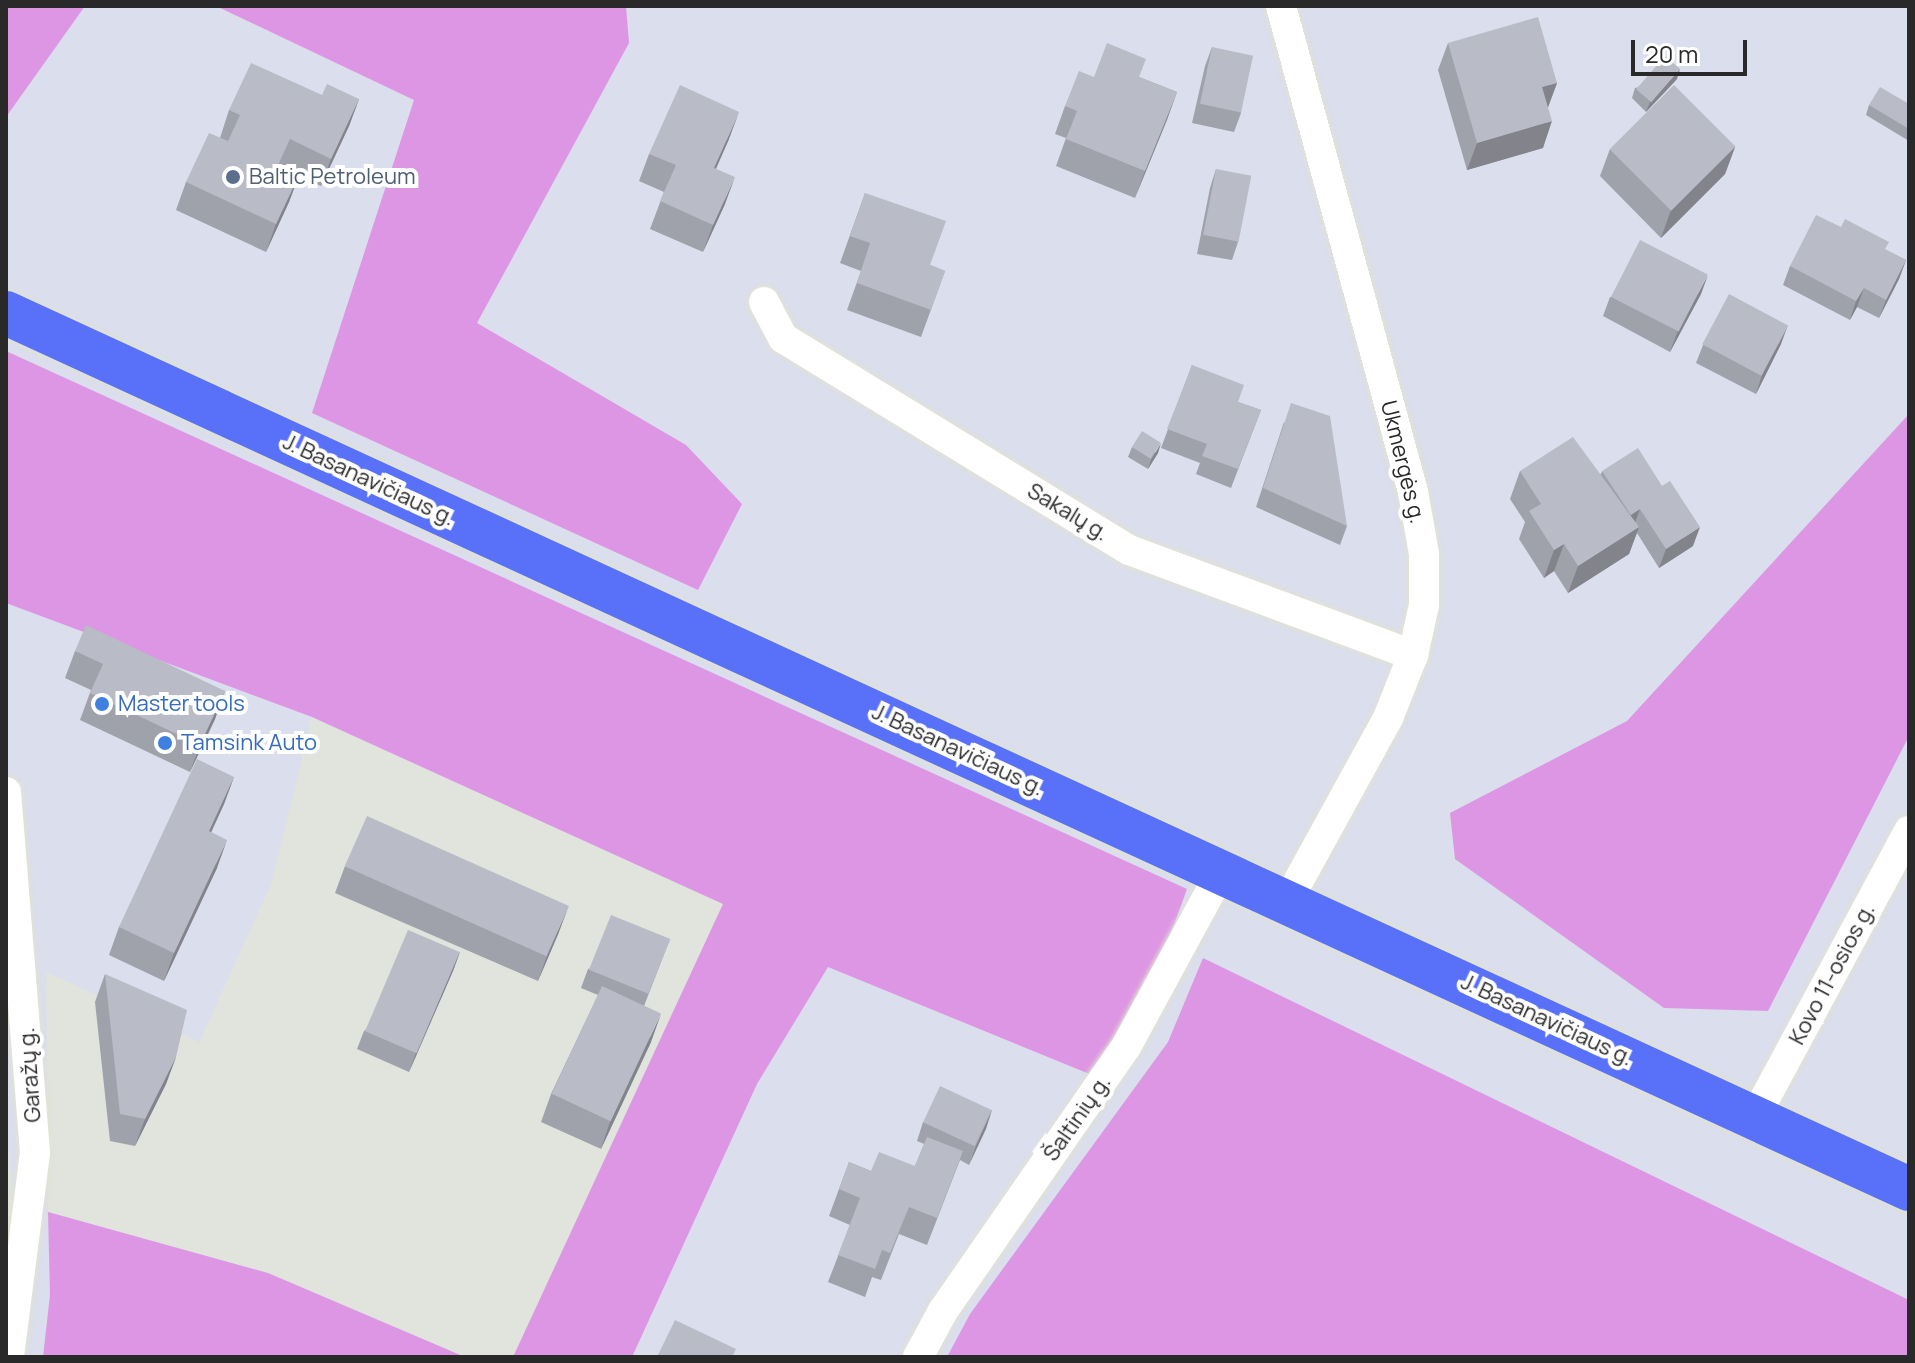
<!DOCTYPE html>
<html>
<head>
<meta charset="utf-8">
<style>
	body { margin:0 }
	#map { position:relative; width:1915px; height:1363px; overflow:hidden; background:#dbdeec; font-family:Manrope,sans-serif }
	div>[style] { position:absolute }
	[style*='--x'] { left:calc(var(--x)*1px); top:calc(var(--y)*1px); width:calc(var(--w)*1px); rotate:calc(var(--a)*1deg) }
	.industrial>* { inset:0; background:#e0e4dc }
	.green>* { inset:0; background:#dd96e4 }
	.roads { filter:drop-shadow(0 0 2px #e1e3d0) drop-shadow(0 0 2px #e1e3d0) }
	.minor>* { height:30px; margin:-15px; padding:0 15px; transform-origin:15px; border-radius:15px; background:#fff }
	.trunk>* { height:44px; margin:-22px; padding:0 22px; transform-origin:22px; border-radius:22px; background:#5871f8 }
	.wall>* { inset:0; background:#9fa1ab }
	.shaded-wall>* { inset:0; background:#82838b }
	.building>* { inset:0; background:#b9bbc7; transform-origin:0 0 }
	.dots>* { width:22px; height:22px; translate:-50% -50%; box-sizing:border-box; border:4px solid #fff; border-radius:50% }
	span { translate:-50% -50%; white-space:nowrap; text-align:center; line-height:1.15; -webkit-text-stroke:8px #fff; paint-order:stroke }
	.service-label { font-size:22px; color:#4e5e75 }
	.left { translate:0 -50%; text-align:left }
	.street-label { font-size:22px; color:#292929 }
	.shop-label { font-size:22px; color:#366cbe }
	.frame { position:absolute; inset:0; border:8px solid #292929; pointer-events:none }
	.scale { position:absolute; left:1631px; top:40px; width:116px; height:36px; box-sizing:border-box; border:4px solid #292929; border-top:0; padding-left:10px; font-size:24px; line-height:28px; white-space:nowrap; color:#292929; -webkit-text-stroke:6px #fff; paint-order:stroke }
</style>
</head>
<body>
<div id="map">
	<div class="industrial">
		<div style="clip-path:polygon(312px 717px,723px 904px,513px 1357px,465px 1357px,268px 1273px,48px 1212px,46px 972px,199px 1042px,271px 884px)"></div>
		<div style="clip-path:polygon(6px 1128px,16px 1224px,6px 1283px)"></div>
	</div>
	<div class="green">
		<div style="clip-path:polygon(6px 6px,85px 6px,6px 117px)"></div>
		<div style="clip-path:polygon(216px 6px,626px 6px,629px 43px,477px 323px,686px 445px,742px 504px,698px 590px,312px 413px,414px 100px)"></div>
		<div style="clip-path:polygon(6px 351px,1187px 889px,1167px 945px,1092px 1075px,828px 967px,757px 1084px,632px 1357px,513px 1357px,723px 904px,312px 717px,6px 603px)"></div>
		<div style="clip-path:polygon(1909px 414px,1909px 736px,1768px 1011px,1664px 1008px,1455px 859px,1450px 813px,1627px 721px)"></div>
		<div style="clip-path:polygon(1203px 958px,1909px 1300px,1909px 1357px,947px 1357px,970px 1314px,1168px 1042px)"></div>
		<div style="clip-path:polygon(48px 1212px,268px 1273px,465px 1357px,43px 1357px,50px 1295px)"></div>
	</div>
	<div class="roads">
		<div class="minor">
			<div style="--x:1281;--y:6;--w:504;--a:74.8"></div>
			<div style="--x:1413;--y:492;--w:63;--a:79.9"></div>
			<div style="--x:1424;--y:554;--w:51;--a:90"></div>
			<div style="--x:1424;--y:605;--w:51;--a:102.4"></div>
			<div style="--x:1413;--y:655;--w:68;--a:111.6"></div>
			<div style="--x:1388;--y:718;--w:208;--a:118.8"></div>
			<div style="--x:764;--y:302;--w:41;--a:62.2"></div>
			<div style="--x:783;--y:338;--w:406;--a:31.5"></div>
			<div style="--x:1129;--y:550;--w:303;--a:20.3"></div>
			<div style="--x:6;--y:792;--w:362;--a:85.4"></div>
			<div style="--x:35;--y:1153;--w:206;--a:97.3"></div>
			<div style="--x:1755;--y:1117;--w:325;--a:-61.7"></div>
			<div style="--x:918;--y:1357;--w:52;--a:-61.5"></div>
			<div style="--x:943;--y:1311;--w:321;--a:-55.3"></div>
			<div style="--x:1126;--y:1047;--w:201;--a:-61.5"></div>
		</div>
		<div class="trunk">
			<div style="--x:6;--y:313;--w:2095;--a:24.72"></div>
		</div>
	</div>
	<div class="wall">
		<div style="clip-path:polygon(1448px 43px,1557px 83px,1548px 107px,1543px 148px,1467px 170px,1438px 70px)"></div>
		<div style="clip-path:polygon(1212px 47px,1241px 113px,1234px 132px,1192px 123px,1205px 66px)"></div>
		<div style="clip-path:polygon(1094px 77px,1139px 77px,1177px 92px,1135px 198px,1056px 166px,1066px 138px,1055px 134px,1065px 106px)"></div>
		<div style="clip-path:polygon(1677px 79px,1646px 112px,1632px 98px,1635px 88px)"></div>
		<div style="clip-path:polygon(322px 95px,359px 99px,349px 126px,321px 186px,299px 176px,289px 202px,266px 252px,176px 210px,186px 182px,220px 138px,229px 110px)"></div>
		<div style="clip-path:polygon(1909px 104px,1909px 141px,1866px 115px,1869px 105px)"></div>
		<div style="clip-path:polygon(729px 139px,716px 169px,725px 204px,703px 252px,650px 229px,664px 192px,639px 181px,649px 154px)"></div>
		<div style="clip-path:polygon(1735px 147px,1725px 174px,1661px 238px,1600px 176px,1610px 149px)"></div>
		<div style="clip-path:polygon(1216px 169px,1238px 242px,1232px 260px,1197px 254px,1210px 188px)"></div>
		<div style="clip-path:polygon(865px 193px,930px 265px,945px 271px,921px 337px,847px 310px,861px 271px,840px 263px)"></div>
		<div style="clip-path:polygon(1886px 250px,1906px 260px,1899px 279px,1879px 318px,1857px 307px,1850px 320px,1783px 285px,1790px 266px)"></div>
		<div style="clip-path:polygon(1701px 294px,1670px 352px,1603px 316px,1610px 297px)"></div>
		<div style="clip-path:polygon(1781px 344px,1756px 394px,1696px 363px,1703px 345px)"></div>
		<div style="clip-path:polygon(1192px 365px,1238px 402px,1261px 410px,1231px 488px,1196px 474px,1200px 463px,1161px 448px)"></div>
		<div style="clip-path:polygon(1284px 422px,1347px 526px,1340px 545px,1256px 507px)"></div>
		<div style="clip-path:polygon(1132px 447px,1158px 453px,1148px 469px,1128px 457px)"></div>
		<div style="clip-path:polygon(1520px 471px,1601px 474px,1602px 471px,1693px 546px,1659px 568px,1637px 533px,1629px 554px,1568px 593px,1554px 571px,1544px 578px,1519px 539px,1525px 522px,1510px 499px)"></div>
		<div style="clip-path:polygon(75px 651px,225px 691px,215px 719px,190px 772px,80px 720px,91px 690px,65px 678px)"></div>
		<div style="clip-path:polygon(234px 777px,224px 804px,211px 832px,217px 868px,164px 981px,109px 955px,119px 927px)"></div>
		<div style="clip-path:polygon(345px 866px,559px 932px,538px 981px,335px 893px)"></div>
		<div style="clip-path:polygon(670px 939px,644px 1006px,651px 1042px,601px 1149px,541px 1122px,551px 1094px,598px 995px,581px 988px,588px 969px)"></div>
		<div style="clip-path:polygon(460px 952px,453px 971px,409px 1072px,357px 1049px,364px 1031px)"></div>
		<div style="clip-path:polygon(105px 974px,176px 1057px,166px 1084px,135px 1146px,110px 1141px,95px 1002px)"></div>
		<div style="clip-path:polygon(992px 1110px,969px 1165px,960px 1160px,927px 1245px,899px 1234px,881px 1280px,872px 1277px,865px 1297px,828px 1282px,850px 1225px,829px 1216px,849px 1162px,871px 1171px,915px 1166px,924px 1144px,917px 1141px,923px 1122px)"></div>
	</div>
	<div class="shaded-wall">
		<div style="clip-path:polygon(1680px 69px,1677px 79px,1646px 112px,1650px 102px)"></div>
		<div style="clip-path:polygon(1557px 83px,1547px 110px,1542px 87px)"></div>
		<div style="clip-path:polygon(1177px 92px,1167px 120px,1135px 198px,1145px 171px)"></div>
		<div style="clip-path:polygon(359px 99px,349px 126px,321px 186px,331px 159px)"></div>
		<div style="clip-path:polygon(739px 112px,729px 139px,704px 195px,714px 168px)"></div>
		<div style="clip-path:polygon(1552px 121px,1543px 148px,1467px 170px,1477px 143px)"></div>
		<div style="clip-path:polygon(1735px 147px,1725px 174px,1661px 238px,1671px 210px)"></div>
		<div style="clip-path:polygon(299px 175px,289px 202px,266px 252px,276px 224px)"></div>
		<div style="clip-path:polygon(735px 177px,725px 204px,703px 252px,713px 225px)"></div>
		<div style="clip-path:polygon(1906px 260px,1899px 279px,1879px 318px,1886px 300px)"></div>
		<div style="clip-path:polygon(1708px 275px,1701px 294px,1670px 352px,1677px 333px)"></div>
		<div style="clip-path:polygon(1864px 288px,1857px 307px,1850px 320px,1856px 301px)"></div>
		<div style="clip-path:polygon(1788px 325px,1781px 344px,1756px 394px,1762px 375px)"></div>
		<div style="clip-path:polygon(1161px 443px,1158px 453px,1148px 469px,1151px 460px)"></div>
		<div style="clip-path:polygon(1640px 509px,1633px 528px,1630px 515px)"></div>
		<div style="clip-path:polygon(1639px 527px,1629px 554px,1568px 593px,1578px 566px)"></div>
		<div style="clip-path:polygon(1700px 527px,1693px 546px,1659px 568px,1666px 549px)"></div>
		<div style="clip-path:polygon(1564px 544px,1554px 571px,1544px 578px,1554px 550px)"></div>
		<div style="clip-path:polygon(225px 691px,215px 719px,190px 772px,200px 745px)"></div>
		<div style="clip-path:polygon(234px 777px,224px 804px,199px 859px,209px 831px)"></div>
		<div style="clip-path:polygon(227px 840px,217px 868px,164px 981px,174px 953px)"></div>
		<div style="clip-path:polygon(569px 905px,559px 932px,538px 981px,548px 953px)"></div>
		<div style="clip-path:polygon(460px 952px,453px 971px,409px 1072px,416px 1053px)"></div>
		<div style="clip-path:polygon(661px 1014px,651px 1042px,601px 1149px,610px 1122px)"></div>
		<div style="clip-path:polygon(176px 1057px,166px 1084px,135px 1146px,145px 1119px)"></div>
		<div style="clip-path:polygon(992px 1110px,986px 1129px,969px 1165px,976px 1146px)"></div>
	</div>
	<div class="building">
		<div style="clip-path:polygon(1538px 17px,1557px 83px,1542px 87px,1552px 121px,1477px 143px,1448px 43px)"></div>
		<div style="clip-path:polygon(1107px 43px,1146px 59px,1139px 77px,1177px 92px,1145px 171px,1066px 139px,1077px 111px,1065px 106px,1079px 71px,1094px 77px)"></div>
		<div style="left:1212px;top:47px;width:42px;height:58px;rotate:12deg"></div>
		<div style="left:1665px;top:56px;width:20px;height:44px;rotate:41deg"></div>
		<div style="clip-path:polygon(251px 63px,322px 95px,327px 84px,359px 99px,331px 159px,290px 139px,278px 165px,299px 175px,276px 224px,186px 182px,209px 133px,228px 141px,240px 115px,229px 110px)"></div>
		<div style="clip-path:polygon(680px 85px,739px 112px,714px 168px,735px 177px,713px 225px,660px 201px,676px 165px,649px 154px)"></div>
		<div style="left:1674px;top:85px;width:87px;height:91px;rotate:45deg"></div>
		<div style="clip-path:polygon(1880px 87px,1909px 104px,1909px 129px,1869px 105px)"></div>
		<div style="left:1216px;top:169px;width:36px;height:67px;rotate:11deg"></div>
		<div style="clip-path:polygon(865px 193px,946px 221px,930px 265px,945px 271px,931px 310px,857px 283px,870px 243px,850px 236px)"></div>
		<div style="clip-path:polygon(1816px 215px,1841px 227px,1845px 219px,1889px 242px,1885px 249px,1906px 260px,1886px 300px,1864px 288px,1856px 301px,1790px 266px)"></div>
		<div style="left:1640px;top:240px;width:76px;height:64px;rotate:27deg"></div>
		<div style="left:1729px;top:294px;width:67px;height:57px;rotate:28deg"></div>
		<div style="clip-path:polygon(1192px 365px,1244px 385px,1238px 402px,1261px 410px,1238px 469px,1202px 456px,1207px 444px,1167px 429px)"></div>
		<div style="clip-path:polygon(1291px 403px,1330px 416px,1347px 526px,1263px 488px)"></div>
		<div style="left:1142px;top:431px;width:22px;height:19px;rotate:32deg"></div>
		<div style="clip-path:polygon(1573px 437px,1639px 527px,1578px 566px,1564px 544px,1554px 550px,1529px 511px,1541px 504px,1520px 471px)"></div>
		<div style="clip-path:polygon(1638px 448px,1662px 486px,1670px 481px,1700px 527px,1666px 549px,1640px 509px,1631px 515px,1602px 471px)"></div>
		<div style="clip-path:polygon(86px 625px,225px 691px,200px 745px,90px 693px,103px 664px,75px 651px)"></div>
		<div style="clip-path:polygon(197px 759px,234px 777px,209px 831px,227px 840px,174px 953px,119px 927px)"></div>
		<div style="left:367px;top:816px;width:221px;height:55px;rotate:24deg"></div>
		<div style="left:611px;top:915px;width:64px;height:59px;rotate:22deg"></div>
		<div style="left:408px;top:930px;width:56px;height:110px;rotate:23deg"></div>
		<div style="clip-path:polygon(105px 974px,187px 1010px,176px 1057px,145px 1119px,120px 1114px)"></div>
		<div style="left:602px;top:986px;width:65px;height:119px;rotate:25deg"></div>
		<div style="left:940px;top:1086px;width:57px;height:40px;rotate:25deg"></div>
		<div style="clip-path:polygon(927px 1137px,963px 1151px,937px 1218px,909px 1207px,890px 1253px,882px 1250px,875px 1269px,838px 1255px,860px 1198px,839px 1189px,849px 1162px,871px 1171px,879px 1152px,915px 1166px)"></div>
		<div style="clip-path:polygon(675px 1320px,736px 1349px,732px 1357px,657px 1357px)"></div>
	</div>
	<div class="dots">
		<div style="left:233px;top:177px;background:#5c6f8a"></div>
		<div style="left:102px;top:704px;background:#3f7fe0"></div>
		<div style="left:165px;top:743px;background:#3f7fe0"></div>
	</div>
	<div class="service-label">
		<span class="left" style="left:249px;top:177px">Baltic Petroleum</span>
	</div>
	<div class="street-label">
		<span style="left:1403px;top:462px;rotate:76deg">Ukmergės g.</span>
		<span style="left:369px;top:480px;rotate:25deg">J. Basanavičiaus g.</span>
		<span style="left:1068px;top:512px;rotate:31deg">Sakalų g.</span>
		<span style="left:958px;top:750px;rotate:25deg">J. Basanavičiaus g.</span>
		<span style="left:1832px;top:974px;rotate:-62deg">Kovo 11-osios g.</span>
		<span style="left:1547px;top:1020px;rotate:25deg">J. Basanavičiaus g.</span>
		<span style="left:30px;top:1075px;rotate:-94deg">Garažų g.</span>
		<span style="left:1077px;top:1118px;rotate:-55deg">Šaltinių g.</span>
	</div>
	<div class="shop-label">
		<span class="left" style="left:118px;top:704px">Master tools</span>
		<span class="left" style="left:181px;top:743px">Tamsink Auto</span>
	</div>
	<div class="frame"></div>
	<div class="scale">20 m</div>
</div>
</body>
</html>
